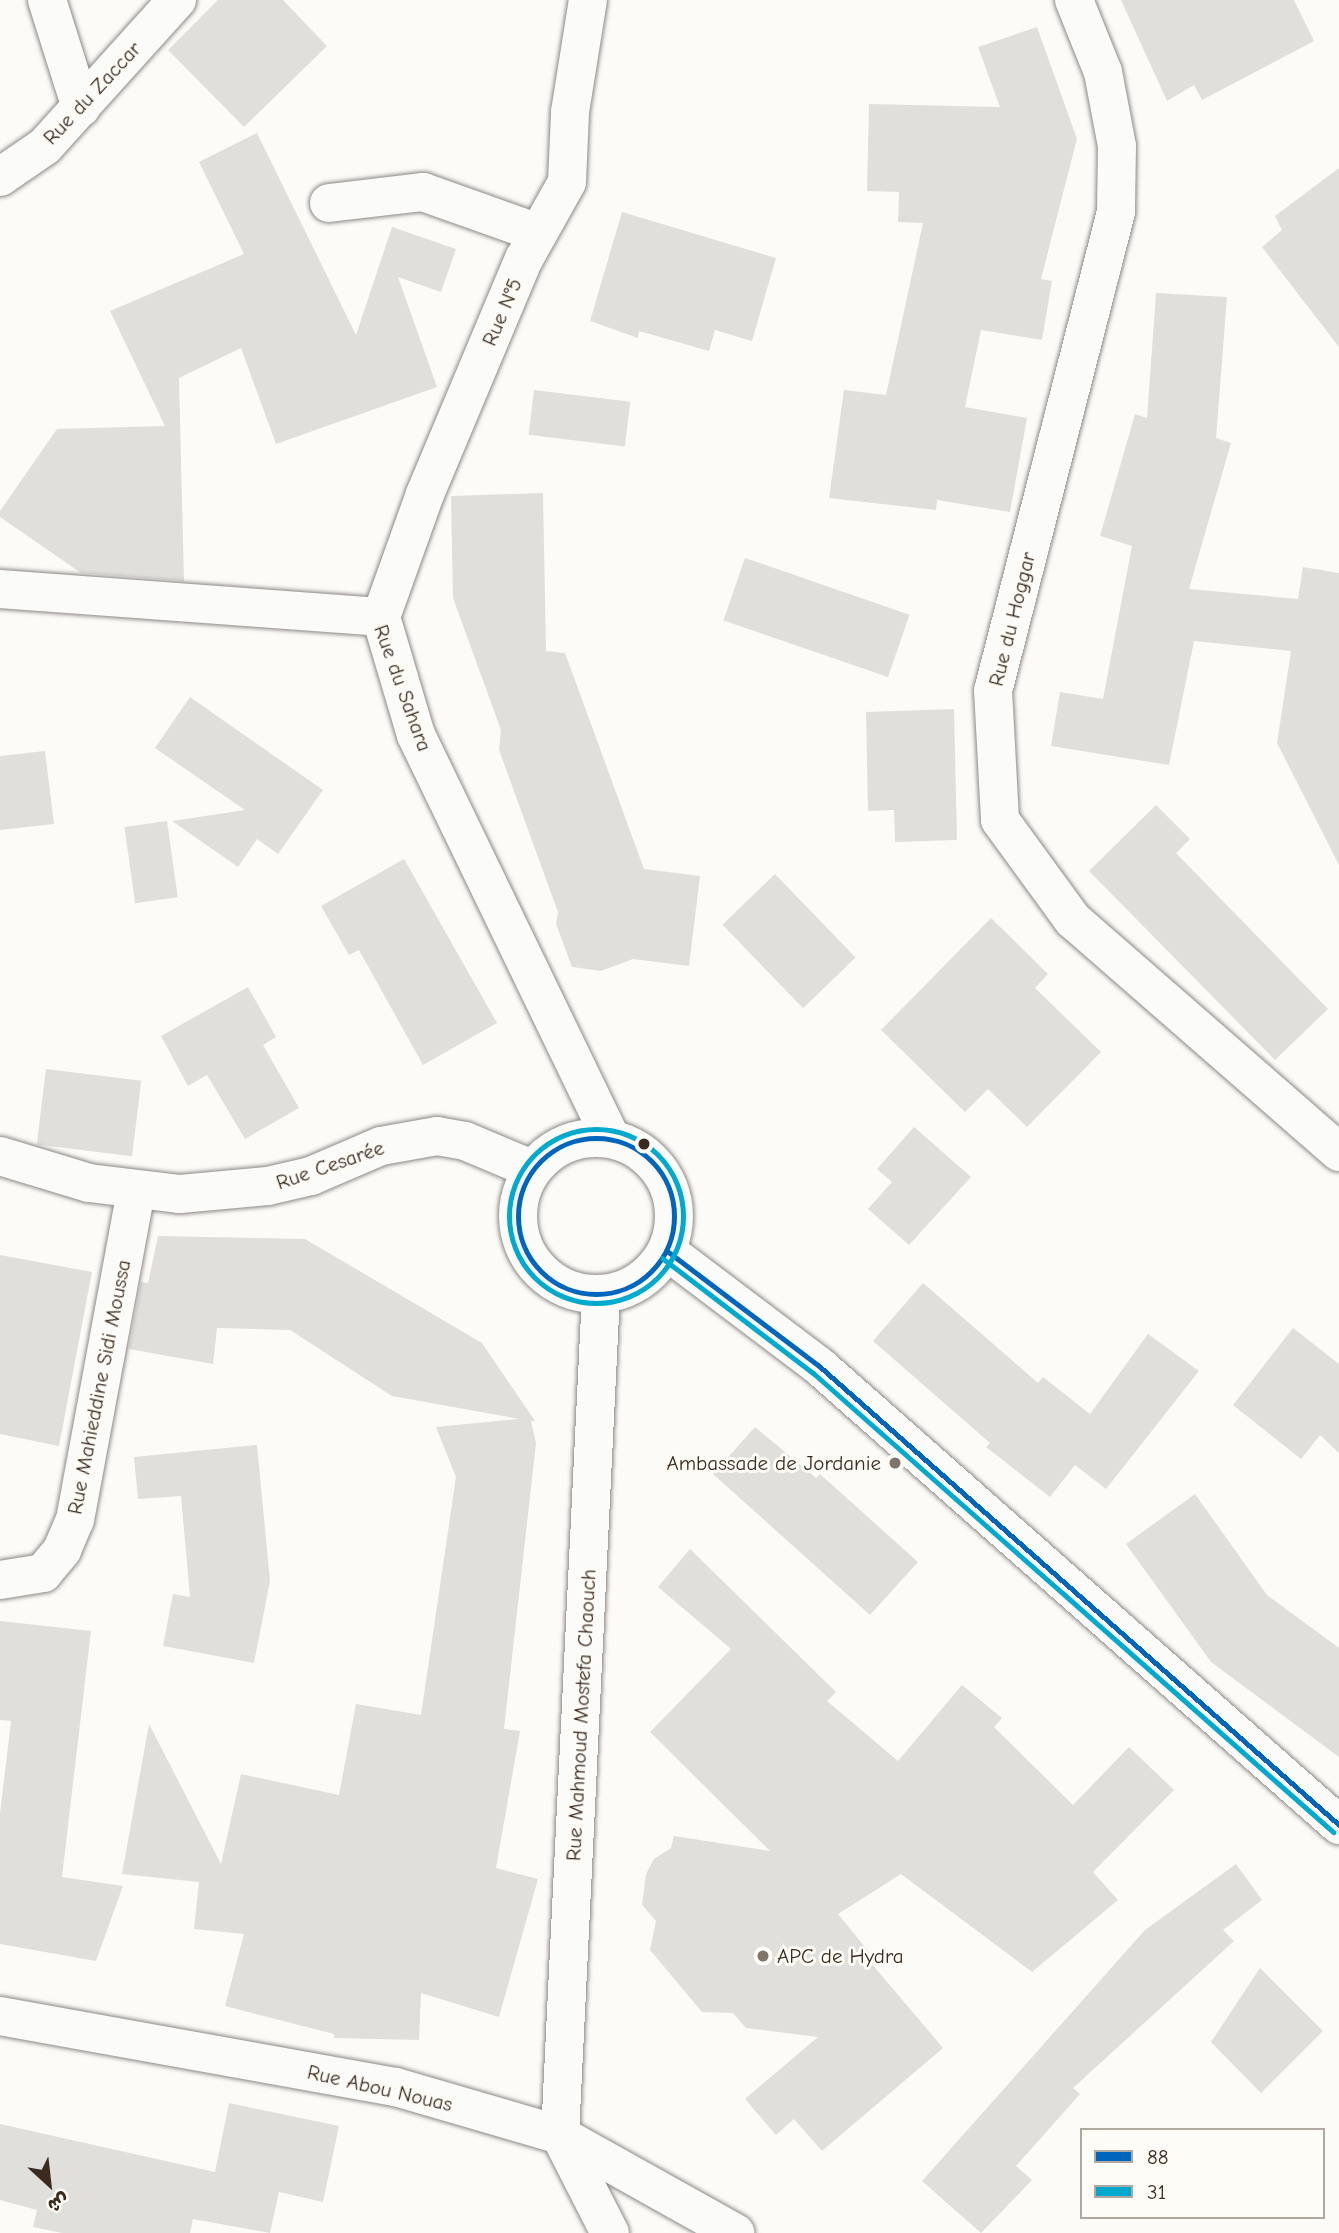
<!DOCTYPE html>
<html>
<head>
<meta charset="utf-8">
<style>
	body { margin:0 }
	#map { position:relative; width:1339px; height:2233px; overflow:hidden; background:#fcfbf8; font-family:"Comic Neue","Playpen Sans Arabic",sans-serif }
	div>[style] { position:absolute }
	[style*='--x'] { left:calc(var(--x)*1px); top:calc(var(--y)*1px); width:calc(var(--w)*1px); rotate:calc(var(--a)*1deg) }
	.building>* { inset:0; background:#e0dfdc; transform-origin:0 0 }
	.roads { filter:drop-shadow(0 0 2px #8d8985) drop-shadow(0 0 2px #8d8985) }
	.minor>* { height:38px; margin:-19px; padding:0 19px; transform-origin:19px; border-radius:19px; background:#fbfbf9 }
	.minor>.ring { margin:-19px; padding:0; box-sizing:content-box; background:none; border:38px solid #fbfbf9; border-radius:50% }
	.bus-1>* { height:5px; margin:-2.5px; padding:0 2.5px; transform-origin:2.5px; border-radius:2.5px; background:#0065bd }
	.bus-1>.ring { margin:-2.5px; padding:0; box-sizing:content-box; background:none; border:5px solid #0065bd; border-radius:50% }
	.bus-2>* { height:5px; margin:-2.5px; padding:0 2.5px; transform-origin:2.5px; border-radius:2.5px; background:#00a9ce }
	.bus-2>.ring { margin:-2.5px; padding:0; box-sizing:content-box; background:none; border:5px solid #00a9ce; border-radius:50% }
	.dots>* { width:19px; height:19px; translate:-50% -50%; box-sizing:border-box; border:4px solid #fdfcf7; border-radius:50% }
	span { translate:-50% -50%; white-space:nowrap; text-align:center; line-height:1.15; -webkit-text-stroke:6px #fdfcf7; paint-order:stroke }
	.street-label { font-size:21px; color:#3b2a1e }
	.poi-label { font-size:21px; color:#3b2a1e }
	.right { translate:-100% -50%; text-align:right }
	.left { translate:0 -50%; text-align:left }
	.legend { position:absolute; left:1080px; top:2128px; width:245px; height:91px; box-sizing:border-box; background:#fdfcf7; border:2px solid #afa8a0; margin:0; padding:9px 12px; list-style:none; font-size:21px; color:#3b2a1e }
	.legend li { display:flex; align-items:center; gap:14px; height:35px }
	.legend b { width:35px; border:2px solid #afa8a0 }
	.north { position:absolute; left:14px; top:2149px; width:70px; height:70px; -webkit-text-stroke:5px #fdfcf7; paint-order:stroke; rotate:153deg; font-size:19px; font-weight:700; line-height:28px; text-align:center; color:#3b2a1e }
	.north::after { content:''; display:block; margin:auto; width:24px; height:32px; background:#3b2a1e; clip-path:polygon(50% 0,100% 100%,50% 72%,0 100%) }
</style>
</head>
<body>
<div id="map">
	<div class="building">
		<div style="clip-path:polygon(218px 0,283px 0,327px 46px,244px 127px,168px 50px)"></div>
		<div style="clip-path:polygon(1121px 0,1294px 0,1314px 41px,1202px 100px,1194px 85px,1167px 101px)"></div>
		<div style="clip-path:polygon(1037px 27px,1077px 139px,1041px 279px,1052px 281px,1042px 340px,981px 330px,965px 407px,1027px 418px,1010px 512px,937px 500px,936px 510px,829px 498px,844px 390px,886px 395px,923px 223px,898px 222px,899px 192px,867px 191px,869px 104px,1000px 107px,978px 47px)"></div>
		<div style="clip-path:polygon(257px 133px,356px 335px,392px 227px,456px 249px,441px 292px,398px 277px,437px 387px,276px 444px,241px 348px,179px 378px,184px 581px,81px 573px,0 517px,0 511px,57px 429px,165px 426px,110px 311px,244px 254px,199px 162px)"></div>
		<div style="clip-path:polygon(1339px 168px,1339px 347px,1262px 247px,1282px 230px,1275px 216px)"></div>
		<div style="clip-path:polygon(622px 212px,776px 258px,752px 341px,715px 330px,709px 351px,639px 331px,638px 338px,590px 321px)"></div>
		<div style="clip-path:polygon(1156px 293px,1227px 297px,1216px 438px,1231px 443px,1189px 589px,1298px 599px,1303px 567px,1339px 573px,1339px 865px,1277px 743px,1291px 651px,1194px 641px,1169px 765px,1051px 746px,1060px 692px,1103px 699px,1132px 546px,1100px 536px,1135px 414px,1147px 418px)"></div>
		<div style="left:534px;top:390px;width:97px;height:45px;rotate:7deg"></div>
		<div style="clip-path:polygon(543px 493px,546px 651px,565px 653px,644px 869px,700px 876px,689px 966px,633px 959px,601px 971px,572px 967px,556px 924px,558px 912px,499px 750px,501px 730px,453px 598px,451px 496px)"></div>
		<div style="left:745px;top:558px;width:174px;height:66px;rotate:19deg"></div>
		<div style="clip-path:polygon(190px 697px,323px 790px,278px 854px,257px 839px,238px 867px,172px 821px,245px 810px,155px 748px)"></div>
		<div style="clip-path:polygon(954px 709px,957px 840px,895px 842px,894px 810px,868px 811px,866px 712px)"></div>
		<div style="clip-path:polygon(45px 751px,54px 824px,0 830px,0 756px)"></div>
		<div style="clip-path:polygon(1156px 805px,1190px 839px,1176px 853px,1328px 1009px,1275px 1060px,1089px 871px)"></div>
		<div style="left:167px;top:821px;width:77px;height:43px;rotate:82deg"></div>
		<div style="clip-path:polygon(404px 859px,497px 1023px,423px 1065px,359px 950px,349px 955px,321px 906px)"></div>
		<div style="left:775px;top:874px;width:116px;height:73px;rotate:46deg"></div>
		<div style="clip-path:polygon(991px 918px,1048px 974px,1035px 988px,1101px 1052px,1027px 1127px,988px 1089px,965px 1112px,881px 1030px)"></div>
		<div style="clip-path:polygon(248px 987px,276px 1037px,263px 1045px,299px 1108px,245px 1139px,207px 1075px,188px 1086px,161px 1036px)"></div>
		<div style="left:46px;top:1069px;width:96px;height:76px;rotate:7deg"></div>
		<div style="clip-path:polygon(914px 1127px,971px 1177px,909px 1245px,868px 1209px,892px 1182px,877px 1169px)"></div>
		<div style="clip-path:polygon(158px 1236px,305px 1239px,482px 1343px,535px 1421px,531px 1421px,536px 1443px,504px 1729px,520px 1731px,496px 1868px,538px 1879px,499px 2017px,421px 1993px,419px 2040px,334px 2038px,334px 2034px,225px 2006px,244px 1934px,194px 1929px,199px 1882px,122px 1874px,149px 1724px,221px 1864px,241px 1774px,339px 1795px,356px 1704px,421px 1715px,456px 1477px,436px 1427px,519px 1419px,392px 1396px,290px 1330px,217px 1328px,213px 1364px,129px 1349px,141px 1282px,148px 1283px)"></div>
		<div style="clip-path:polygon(0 1255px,92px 1272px,59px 1446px,0 1434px)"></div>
		<div style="clip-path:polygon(923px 1283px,1038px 1383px,1043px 1377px,1090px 1414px,1148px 1334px,1199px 1371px,1106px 1489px,1075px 1465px,1050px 1497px,986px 1447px,990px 1443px,873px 1341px)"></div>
		<div style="clip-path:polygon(1293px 1328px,1339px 1364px,1339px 1453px,1320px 1435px,1301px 1459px,1233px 1405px)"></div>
		<div style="clip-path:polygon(755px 1427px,816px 1478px,820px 1474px,918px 1562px,870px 1615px,713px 1474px)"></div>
		<div style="clip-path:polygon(257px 1445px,270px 1581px,254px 1663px,163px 1646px,173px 1594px,190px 1597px,181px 1496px,138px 1499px,134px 1457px)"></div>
		<div style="clip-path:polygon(1195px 1494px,1267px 1595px,1339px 1648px,1339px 1757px,1211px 1662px,1126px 1544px)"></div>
		<div style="clip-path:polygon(690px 1549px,836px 1692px,827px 1701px,898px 1761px,962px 1685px,1002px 1718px,994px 1727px,1073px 1805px,1129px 1747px,1174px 1790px,1093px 1872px,1118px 1900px,1032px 1972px,901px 1874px,838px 1914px,869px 1952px,866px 1957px,943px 2048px,822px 2151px,794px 2119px,776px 2135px,745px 2099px,818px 2037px,746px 2028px,733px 2013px,702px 2012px,650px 1950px,656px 1921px,642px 1905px,646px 1874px,654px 1859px,671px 1848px,674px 1836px,770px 1851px,650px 1732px,731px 1649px,658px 1587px)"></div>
		<div style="clip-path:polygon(0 1621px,91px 1631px,62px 1877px,123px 1886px,96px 1961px,0 1944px,0 1813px,11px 1721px,0 1720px)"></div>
		<div style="clip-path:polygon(1236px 1864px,1262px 1900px,1223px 1930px,1234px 1941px,1073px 2088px,1080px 2094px,1016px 2166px,1032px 2180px,981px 2233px,922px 2181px,1145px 1930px)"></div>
		<div style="clip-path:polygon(1260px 1968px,1323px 2031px,1261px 2093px,1211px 2042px)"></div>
		<div style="clip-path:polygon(229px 2103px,339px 2126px,323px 2202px,279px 2192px,270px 2233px,193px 2219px,190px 2233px,62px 2233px,33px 2227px,37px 2210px,0 2200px,0 2124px,215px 2172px)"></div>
	</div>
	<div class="roads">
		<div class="minor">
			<div style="--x:47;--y:0;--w:113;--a:72.5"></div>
			<div style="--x:1074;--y:0;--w:78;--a:68.1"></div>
			<div style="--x:1103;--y:72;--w:75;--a:79.3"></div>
			<div style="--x:1117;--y:146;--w:66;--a:90.9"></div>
			<div style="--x:1116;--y:212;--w:494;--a:104.4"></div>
			<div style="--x:993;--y:690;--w:130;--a:86.9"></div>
			<div style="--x:1000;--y:820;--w:124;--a:53.9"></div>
			<div style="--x:1073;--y:920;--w:353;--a:41.1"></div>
			<div style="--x:0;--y:177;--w:55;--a:-34.6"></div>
			<div style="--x:45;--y:146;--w:197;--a:-47.9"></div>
			<div style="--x:329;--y:203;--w:95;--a:-6.7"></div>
			<div style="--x:423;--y:192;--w:122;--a:19.6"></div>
			<div style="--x:0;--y:589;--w:382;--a:4.2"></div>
			<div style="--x:381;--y:617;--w:131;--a:-70.3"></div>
			<div style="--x:425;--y:494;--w:255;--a:-67.2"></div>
			<div style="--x:524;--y:259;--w:88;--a:-60.8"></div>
			<div style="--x:567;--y:182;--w:70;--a:-87.5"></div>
			<div style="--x:570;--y:112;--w:113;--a:-80.9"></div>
			<div style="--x:381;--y:617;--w:123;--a:73.5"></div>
			<div style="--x:416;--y:735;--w:448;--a:64.2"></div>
			<div class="ring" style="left:518px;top:1138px;width:118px;height:118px"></div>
			<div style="--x:0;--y:1156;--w:93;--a:16.9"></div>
			<div style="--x:89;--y:1183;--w:92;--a:6.9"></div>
			<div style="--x:180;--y:1194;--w:88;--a:-5.2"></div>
			<div style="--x:268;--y:1186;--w:44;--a:-13.1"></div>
			<div style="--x:311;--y:1176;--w:76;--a:-23.2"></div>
			<div style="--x:381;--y:1146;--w:57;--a:-10.1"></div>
			<div style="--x:437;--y:1136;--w:28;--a:10"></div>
			<div style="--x:465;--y:1141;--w:73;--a:22.7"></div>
			<div style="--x:667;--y:1251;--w:191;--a:37.1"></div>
			<div style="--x:819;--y:1366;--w:694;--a:41.43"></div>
			<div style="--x:0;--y:1580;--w:44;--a:-9.2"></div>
			<div style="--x:43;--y:1573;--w:30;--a:-50"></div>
			<div style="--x:62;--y:1550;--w:33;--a:-67"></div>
			<div style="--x:75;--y:1520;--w:335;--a:-79.5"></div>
			<div style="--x:0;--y:2016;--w:402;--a:10.2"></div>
			<div style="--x:396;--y:2087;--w:171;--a:16.3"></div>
			<div style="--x:560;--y:2135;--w:201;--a:29.2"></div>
			<div style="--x:560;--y:2135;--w:842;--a:-87.21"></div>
			<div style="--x:560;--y:2135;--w:110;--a:63"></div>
		</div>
	</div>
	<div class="bus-1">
		<div class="ring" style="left:518px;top:1138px;width:151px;height:151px"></div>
		<div style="--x:667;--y:1251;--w:191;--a:37.1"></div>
		<div style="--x:819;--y:1366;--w:694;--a:41.43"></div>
	</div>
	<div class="bus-2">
		<div class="ring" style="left:509px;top:1129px;width:169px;height:169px"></div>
		<div style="--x:662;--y:1258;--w:190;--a:37.3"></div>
		<div style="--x:813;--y:1373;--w:694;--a:41.43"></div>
	</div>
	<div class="dots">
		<div style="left:644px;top:1144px;background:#3b2a1e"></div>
		<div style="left:895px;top:1463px;background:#7f736a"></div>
		<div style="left:763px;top:1956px;background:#7f736a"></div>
	</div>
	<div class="street-label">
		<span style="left:92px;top:93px;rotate:-47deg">Rue du Zaccar</span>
		<span style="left:502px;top:312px;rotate:-67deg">Rue N°5</span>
		<span style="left:1012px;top:619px;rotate:-76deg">Rue du Hoggar</span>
		<span style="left:403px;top:688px;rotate:70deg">Rue du Sahara</span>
		<span style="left:330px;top:1165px;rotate:-19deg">Rue Cesarée</span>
		<span style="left:99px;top:1387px;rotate:-79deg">Rue Mahieddine Sidi Moussa</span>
		<span style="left:581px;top:1715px;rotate:-87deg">Rue Mahmoud Mostefa Chaouch</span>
		<span style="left:380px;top:2088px;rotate:13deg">Rue Abou Nouas</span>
	</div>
	<div class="poi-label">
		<span class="right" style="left:881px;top:1463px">Ambassade de Jordanie</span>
		<span class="left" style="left:777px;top:1956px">APC de Hydra</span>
	</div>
	<ul class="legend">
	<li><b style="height:9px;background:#0065bd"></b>88</li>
	<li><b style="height:9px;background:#00a9ce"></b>31</li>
	</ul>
	<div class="north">ش</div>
</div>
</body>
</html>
